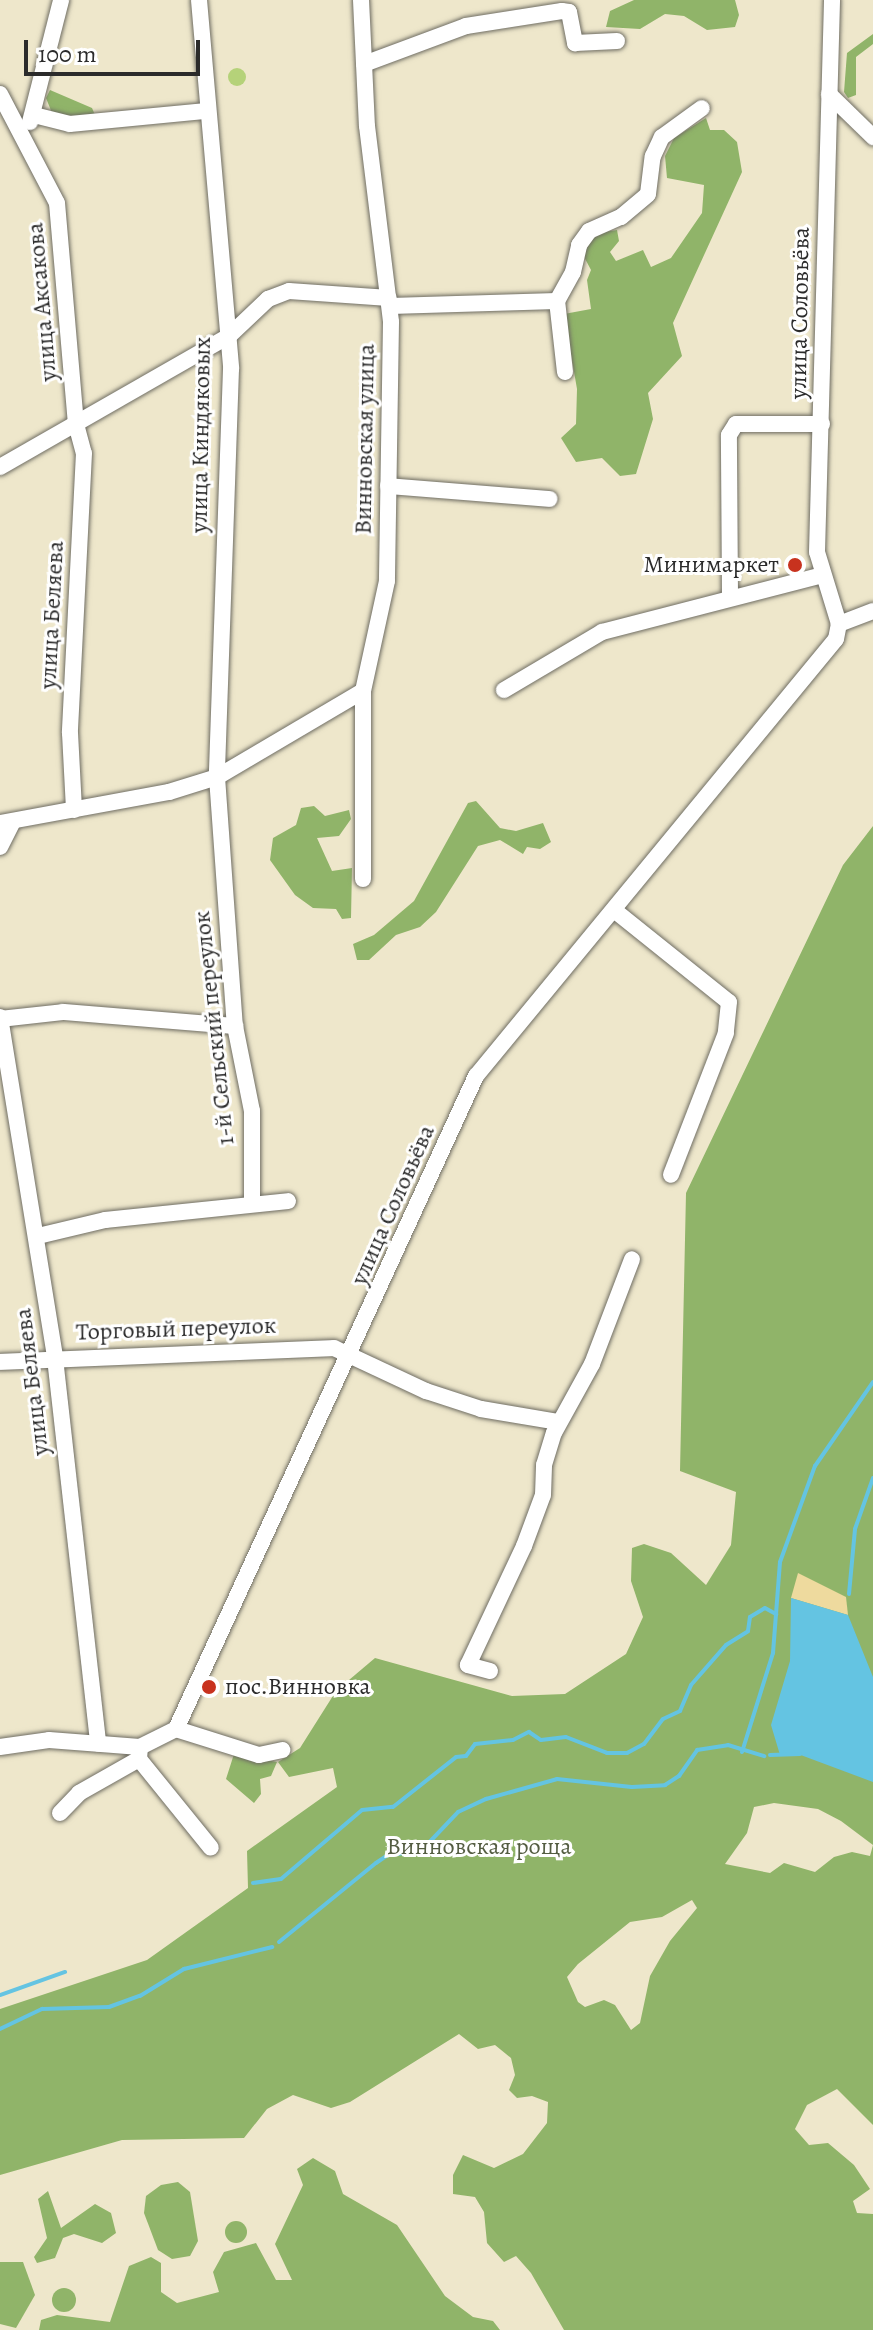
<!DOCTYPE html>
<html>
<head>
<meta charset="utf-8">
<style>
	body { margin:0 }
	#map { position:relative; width:873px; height:2330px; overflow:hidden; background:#eee7cb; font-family:Alegreya,serif }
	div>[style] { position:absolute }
	.green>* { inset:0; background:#b5d279 }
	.round { border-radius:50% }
	.forest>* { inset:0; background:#90b469 }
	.sand>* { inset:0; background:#eeda9e }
	.water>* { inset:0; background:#64c4e2 }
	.stream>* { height:4px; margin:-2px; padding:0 2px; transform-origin:2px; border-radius:2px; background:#64c4e2 }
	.roads { filter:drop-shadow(0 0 2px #6f6d63) drop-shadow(0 0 2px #6f6d63) }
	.minor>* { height:16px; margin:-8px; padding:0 8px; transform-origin:8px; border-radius:8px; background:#fff }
	.dots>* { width:22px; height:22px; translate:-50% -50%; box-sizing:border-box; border:4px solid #fff; border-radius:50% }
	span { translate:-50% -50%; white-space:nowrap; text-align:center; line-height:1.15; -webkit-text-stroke:6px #fff; paint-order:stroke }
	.street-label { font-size:24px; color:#2b2b2b }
	.poi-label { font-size:24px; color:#2b2b2b }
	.right { translate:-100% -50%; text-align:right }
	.left { translate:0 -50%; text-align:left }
	.park-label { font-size:24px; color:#545d42 }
	.scale { position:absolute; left:24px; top:40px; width:176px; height:36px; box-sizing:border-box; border:4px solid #2b2b2b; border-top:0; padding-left:10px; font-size:24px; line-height:28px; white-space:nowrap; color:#2b2b2b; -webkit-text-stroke:6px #fff; paint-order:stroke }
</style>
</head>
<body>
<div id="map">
	<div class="green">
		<i class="round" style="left:228px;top:68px;width:18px;height:18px"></i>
	</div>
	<div class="forest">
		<i style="clip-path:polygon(634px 0,735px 0,739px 15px,735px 27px,707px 30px,684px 16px,665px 14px,640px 29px,606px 27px,610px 11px)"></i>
		<i style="clip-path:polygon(873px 34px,873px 44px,856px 57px,856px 95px,848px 98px,844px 92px,847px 53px)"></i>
		<i style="clip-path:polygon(50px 90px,92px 108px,95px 115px,91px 119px,52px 113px,46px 98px)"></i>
		<i style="clip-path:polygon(706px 118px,710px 130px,724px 130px,737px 142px,742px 172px,673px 323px,682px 356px,648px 393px,653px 419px,636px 474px,620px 476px,602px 458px,576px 462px,561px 438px,576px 424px,577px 389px,564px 314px,591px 309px,587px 280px,591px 270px,581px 251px,591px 234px,617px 230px,619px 241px,610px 252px,616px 261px,643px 250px,651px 267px,671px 258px,702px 213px,704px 185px,667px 178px,665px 156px,674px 138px)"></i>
		<i style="clip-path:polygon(476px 801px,500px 828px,516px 831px,543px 823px,551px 842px,540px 849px,527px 847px,523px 854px,500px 840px,478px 846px,436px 912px,420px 927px,396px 935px,369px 960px,357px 960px,353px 944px,374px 935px,414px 901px,468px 803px)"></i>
		<i style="clip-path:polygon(314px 806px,325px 816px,349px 810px,351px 819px,339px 836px,317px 838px,332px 871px,352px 868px,351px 918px,342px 919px,336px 909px,313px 908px,295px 895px,270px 860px,273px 838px,296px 825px,301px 808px)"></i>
		<i style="clip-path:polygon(evenodd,873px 826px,873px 2125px,837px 2089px,807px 2105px,795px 2129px,809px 2145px,828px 2143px,854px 2165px,870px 2189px,853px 2201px,857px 2213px,873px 2214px,873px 2330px,564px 2330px,531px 2273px,516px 2256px,504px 2262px,487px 2243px,484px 2212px,475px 2197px,453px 2194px,453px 2175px,463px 2155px,494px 2168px,523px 2154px,547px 2123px,548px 2102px,532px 2096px,517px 2098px,509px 2090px,515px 2075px,511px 2058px,495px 2045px,478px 2049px,459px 2034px,350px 2102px,331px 2108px,293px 2095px,267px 2109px,244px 2138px,122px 2140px,0 2175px,0 2009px,147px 1960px,248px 1888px,247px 1851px,337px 1787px,333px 1768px,289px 1777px,278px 1762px,300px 1748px,336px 1691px,375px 1658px,512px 1696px,565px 1694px,626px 1654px,643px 1617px,631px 1581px,632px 1548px,644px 1544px,671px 1553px,706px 1585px,731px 1545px,736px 1492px,680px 1471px,686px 1193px,843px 865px,873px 826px,774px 1803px,818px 1809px,841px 1821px,873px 1845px,870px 1856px,852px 1852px,834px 1857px,815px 1872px,784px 1863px,770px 1873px,725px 1864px,747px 1833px,754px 1807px,774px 1803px,873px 826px,692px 1900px,697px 1908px,670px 1941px,650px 1976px,640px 2023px,631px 2030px,615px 2005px,604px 2000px,585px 2007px,578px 2002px,567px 1977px,578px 1964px,630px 1922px,662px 1917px,692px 1900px)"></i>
		<i style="clip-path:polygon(234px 1754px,277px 1762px,271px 1776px,260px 1779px,261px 1794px,254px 1803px,226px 1779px)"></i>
		<i style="clip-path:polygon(313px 2158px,335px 2171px,343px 2194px,397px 2225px,445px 2296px,473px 2317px,493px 2321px,500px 2330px,39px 2330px,41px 2320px,57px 2315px,110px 2322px,129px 2266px,151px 2257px,161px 2263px,161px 2292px,177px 2303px,219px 2292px,213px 2272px,224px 2252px,256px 2243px,276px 2280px,292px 2280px,275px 2244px,303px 2185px,297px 2169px)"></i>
		<i style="clip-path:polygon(178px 2182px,190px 2192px,198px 2241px,190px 2256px,172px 2259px,158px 2250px,144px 2213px,146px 2196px,161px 2185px)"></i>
		<i style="clip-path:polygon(48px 2191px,61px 2228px,95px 2204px,111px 2213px,116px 2233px,102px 2243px,74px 2234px,63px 2238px,55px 2258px,37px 2263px,34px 2257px,47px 2238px,38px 2199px)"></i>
		<i class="round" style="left:225px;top:2221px;width:22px;height:22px"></i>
		<i style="clip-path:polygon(0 2262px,23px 2262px,35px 2295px,16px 2328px,0 2324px)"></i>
		<i class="round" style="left:52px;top:2288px;width:24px;height:24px"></i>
	</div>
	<div class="sand">
		<i style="clip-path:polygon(798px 1573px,846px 1597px,848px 1615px,791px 1598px)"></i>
	</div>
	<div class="water">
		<i style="clip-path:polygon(791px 1598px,848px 1615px,873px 1677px,873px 1782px,798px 1754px,780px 1755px,771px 1725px,790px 1661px)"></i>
	</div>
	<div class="stream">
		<i style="left:849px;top:1594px;width:65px;rotate:-84.7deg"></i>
		<i style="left:855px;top:1529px;width:54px;rotate:-70.6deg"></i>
		<i style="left:742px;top:1752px;width:104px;rotate:-72.6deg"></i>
		<i style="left:773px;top:1653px;width:91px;rotate:-85.6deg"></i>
		<i style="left:780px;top:1562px;width:102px;rotate:-70deg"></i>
		<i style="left:815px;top:1466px;width:102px;rotate:-55.4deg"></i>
		<i style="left:770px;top:1755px;width:30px;rotate:-2deg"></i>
		<i style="left:253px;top:1883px;width:28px;rotate:-8deg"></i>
		<i style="left:281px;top:1879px;width:106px;rotate:-40.4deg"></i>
		<i style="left:362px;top:1810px;width:31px;rotate:-6deg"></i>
		<i style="left:393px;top:1807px;width:80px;rotate:-38.4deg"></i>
		<i style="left:456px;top:1757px;width:10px;rotate:-6deg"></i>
		<i style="left:466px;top:1756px;width:15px;rotate:-53deg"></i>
		<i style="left:475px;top:1744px;width:38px;rotate:-6deg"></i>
		<i style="left:513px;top:1740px;width:18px;rotate:-27deg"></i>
		<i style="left:529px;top:1732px;width:14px;rotate:34deg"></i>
		<i style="left:541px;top:1740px;width:25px;rotate:-7deg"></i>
		<i style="left:566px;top:1737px;width:44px;rotate:21.3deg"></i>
		<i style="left:607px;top:1753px;width:20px"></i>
		<i style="left:627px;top:1753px;width:19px;rotate:-28deg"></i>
		<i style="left:644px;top:1744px;width:31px;rotate:-53deg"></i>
		<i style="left:663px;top:1719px;width:19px;rotate:-25deg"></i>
		<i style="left:680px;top:1711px;width:28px;rotate:-67deg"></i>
		<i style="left:691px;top:1685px;width:53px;rotate:-48.8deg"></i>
		<i style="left:726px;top:1645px;width:26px;rotate:-32deg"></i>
		<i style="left:748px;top:1631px;width:14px;rotate:-82deg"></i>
		<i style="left:750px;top:1617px;width:17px;rotate:-31deg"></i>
		<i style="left:765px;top:1608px;width:13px;rotate:29deg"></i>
		<i style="left:279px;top:1942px;width:125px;rotate:-39.2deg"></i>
		<i style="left:376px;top:1863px;width:14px;rotate:-34deg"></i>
		<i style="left:388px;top:1855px;width:33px;rotate:-7deg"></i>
		<i style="left:421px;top:1851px;width:54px;rotate:-46.5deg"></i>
		<i style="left:458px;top:1812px;width:31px;rotate:-25deg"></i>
		<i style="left:486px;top:1799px;width:74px;rotate:-15.7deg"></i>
		<i style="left:557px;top:1779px;width:75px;rotate:6.1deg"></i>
		<i style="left:632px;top:1787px;width:33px;rotate:-3deg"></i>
		<i style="left:665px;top:1785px;width:17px;rotate:-33deg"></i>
		<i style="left:679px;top:1776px;width:32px;rotate:-55deg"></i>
		<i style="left:697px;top:1750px;width:31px;rotate:-9deg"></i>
		<i style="left:728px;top:1745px;width:38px;rotate:17deg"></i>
		<i style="left:0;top:1995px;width:69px;rotate:-19.5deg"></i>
		<i style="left:0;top:2029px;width:47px;rotate:-25.5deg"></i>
		<i style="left:42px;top:2009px;width:67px;rotate:-1.7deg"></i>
		<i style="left:109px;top:2007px;width:33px;rotate:-20deg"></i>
		<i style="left:140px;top:1996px;width:52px;rotate:-31.5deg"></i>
		<i style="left:184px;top:1969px;width:91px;rotate:-14deg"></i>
	</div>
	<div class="roads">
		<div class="minor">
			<i style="left:199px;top:0;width:370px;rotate:85deg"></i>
			<i style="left:231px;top:369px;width:408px;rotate:92deg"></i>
			<i style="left:217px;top:777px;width:250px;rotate:85.9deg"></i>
			<i style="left:235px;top:1026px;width:87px;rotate:78.7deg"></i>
			<i style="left:252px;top:1111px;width:90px;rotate:90deg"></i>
			<i style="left:361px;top:0;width:126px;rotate:87.3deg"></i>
			<i style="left:367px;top:126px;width:197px;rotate:83deg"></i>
			<i style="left:391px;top:322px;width:259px;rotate:90.9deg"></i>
			<i style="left:387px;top:581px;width:113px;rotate:102.3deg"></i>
			<i style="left:363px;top:691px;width:188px;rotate:90deg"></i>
			<i style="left:364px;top:64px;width:109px;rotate:-20.4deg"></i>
			<i style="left:466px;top:26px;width:97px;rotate:-8.9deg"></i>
			<i style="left:562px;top:11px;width:7px;rotate:8deg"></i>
			<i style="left:569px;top:12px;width:32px;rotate:79deg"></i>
			<i style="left:575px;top:43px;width:42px;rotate:-2.7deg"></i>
			<i style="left:0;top:94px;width:123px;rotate:62.4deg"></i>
			<i style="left:57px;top:203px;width:222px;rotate:85.1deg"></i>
			<i style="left:76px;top:424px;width:30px;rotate:75deg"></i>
			<i style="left:84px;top:453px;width:280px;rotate:92.9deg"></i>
			<i style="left:70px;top:733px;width:77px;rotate:87deg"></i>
			<i style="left:829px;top:94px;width:62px;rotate:44.3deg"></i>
			<i style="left:34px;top:115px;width:37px;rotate:14deg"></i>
			<i style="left:70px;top:124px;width:137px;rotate:-5.5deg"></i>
			<i style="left:30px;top:122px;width:126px;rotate:-75.7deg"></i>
			<i style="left:390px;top:306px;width:167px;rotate:-1.7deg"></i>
			<i style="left:565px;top:372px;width:71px;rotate:-96.4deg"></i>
			<i style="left:557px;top:301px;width:33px;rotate:-61deg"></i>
			<i style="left:573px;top:272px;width:28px;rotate:-77deg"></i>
			<i style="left:579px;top:245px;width:17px;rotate:-54deg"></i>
			<i style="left:589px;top:231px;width:35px;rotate:-24deg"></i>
			<i style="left:621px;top:217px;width:35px;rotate:-40deg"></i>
			<i style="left:648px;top:194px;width:38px;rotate:-83deg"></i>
			<i style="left:653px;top:156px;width:21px;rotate:-65deg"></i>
			<i style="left:662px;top:137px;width:49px;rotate:-35.9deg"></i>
			<i style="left:0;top:467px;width:264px;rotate:-29.8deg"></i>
			<i style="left:229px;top:336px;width:54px;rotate:-43.5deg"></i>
			<i style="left:268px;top:299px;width:22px;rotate:-21deg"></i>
			<i style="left:289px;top:291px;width:100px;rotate:4deg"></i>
			<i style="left:388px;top:486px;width:162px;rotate:4.6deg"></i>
			<i style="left:730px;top:595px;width:160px;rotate:-90.4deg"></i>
			<i style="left:729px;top:435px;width:13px;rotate:-58deg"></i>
			<i style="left:736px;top:424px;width:86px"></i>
			<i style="left:839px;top:624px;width:36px;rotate:-21deg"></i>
			<i style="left:504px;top:690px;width:114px;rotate:-30.6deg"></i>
			<i style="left:602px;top:632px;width:227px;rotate:-14.5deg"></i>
			<i style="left:0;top:823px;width:172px;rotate:-10.4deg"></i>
			<i style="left:169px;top:792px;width:50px;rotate:-17.4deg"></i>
			<i style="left:217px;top:777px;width:169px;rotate:-30.5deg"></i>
			<i style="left:0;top:847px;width:27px;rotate:-63deg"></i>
			<i style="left:614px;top:910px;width:147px;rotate:38.7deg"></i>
			<i style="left:729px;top:1002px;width:31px;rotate:96deg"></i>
			<i style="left:726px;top:1033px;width:152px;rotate:111.2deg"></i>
			<i style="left:0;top:1017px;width:345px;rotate:80.8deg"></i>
			<i style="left:55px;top:1358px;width:388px;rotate:83.6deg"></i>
			<i style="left:0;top:1019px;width:63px;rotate:-6.3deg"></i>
			<i style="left:63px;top:1012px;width:173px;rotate:4.7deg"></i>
			<i style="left:38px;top:1236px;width:69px;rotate:-13.4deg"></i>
			<i style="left:105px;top:1220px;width:184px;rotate:-5.9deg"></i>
			<i style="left:0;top:1362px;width:334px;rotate:-2.4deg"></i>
			<i style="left:334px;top:1348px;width:102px;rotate:25.1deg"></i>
			<i style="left:426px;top:1391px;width:58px;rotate:18.1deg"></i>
			<i style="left:481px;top:1409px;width:79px;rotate:9.5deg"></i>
			<i style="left:490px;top:1671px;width:23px;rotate:-165deg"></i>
			<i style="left:468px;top:1665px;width:132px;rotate:-64.8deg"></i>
			<i style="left:524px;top:1546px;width:54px;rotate:-69.6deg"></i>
			<i style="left:543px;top:1495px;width:30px;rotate:-88deg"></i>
			<i style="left:544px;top:1465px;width:34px;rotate:-73deg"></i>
			<i style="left:554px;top:1433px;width:79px;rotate:-61.2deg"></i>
			<i style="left:592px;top:1364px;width:112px;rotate:-69.1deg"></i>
			<i style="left:176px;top:1729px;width:87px;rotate:17.4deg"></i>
			<i style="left:259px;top:1755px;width:24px;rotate:-12deg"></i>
			<i style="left:0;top:1747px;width:49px;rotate:-8.1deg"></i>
			<i style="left:49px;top:1740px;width:91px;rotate:4.4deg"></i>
			<i style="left:140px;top:1747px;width:40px;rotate:-26.6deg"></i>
			<i style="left:176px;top:1729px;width:719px;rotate:-65.33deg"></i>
			<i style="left:476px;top:1076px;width:566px;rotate:-50.52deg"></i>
			<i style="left:836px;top:639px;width:15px;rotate:-79deg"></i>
			<i style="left:839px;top:624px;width:75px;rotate:-107deg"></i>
			<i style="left:817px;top:552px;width:552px;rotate:-88.44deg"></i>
			<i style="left:140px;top:1747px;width:12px;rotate:95deg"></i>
			<i style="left:139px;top:1759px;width:114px;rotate:51deg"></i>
			<i style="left:60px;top:1813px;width:28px;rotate:-46deg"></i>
			<i style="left:79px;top:1793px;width:69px;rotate:-29.5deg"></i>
		</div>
	</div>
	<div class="dots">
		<i style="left:795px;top:565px;background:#c8321e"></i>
		<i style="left:209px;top:1687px;background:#c8321e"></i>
	</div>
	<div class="street-label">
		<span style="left:42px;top:302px;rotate:-95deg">улица Аксакова</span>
		<span style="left:800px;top:313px;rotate:-89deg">улица Соловьёва</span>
		<span style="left:201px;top:435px;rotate:-89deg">улица Киндяковых</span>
		<span style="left:365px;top:439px;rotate:-89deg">Винновская улица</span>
		<span style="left:52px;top:615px;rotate:-87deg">улица Беляева</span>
		<span style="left:214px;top:1028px;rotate:-96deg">1-й Сельский переулок</span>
		<span style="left:393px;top:1205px;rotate:-66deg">улица Соловьёва</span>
		<span style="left:176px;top:1329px;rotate:-2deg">Торговый переулок</span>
		<span style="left:32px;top:1382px;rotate:-97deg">улица Беляева</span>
	</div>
	<div class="poi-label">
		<span class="right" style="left:779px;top:565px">Минимаркет</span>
		<span class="left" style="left:225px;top:1687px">пос.Винновка</span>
	</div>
	<div class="park-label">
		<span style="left:479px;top:1847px">Винновская роща</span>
	</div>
	<div class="scale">100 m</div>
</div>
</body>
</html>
